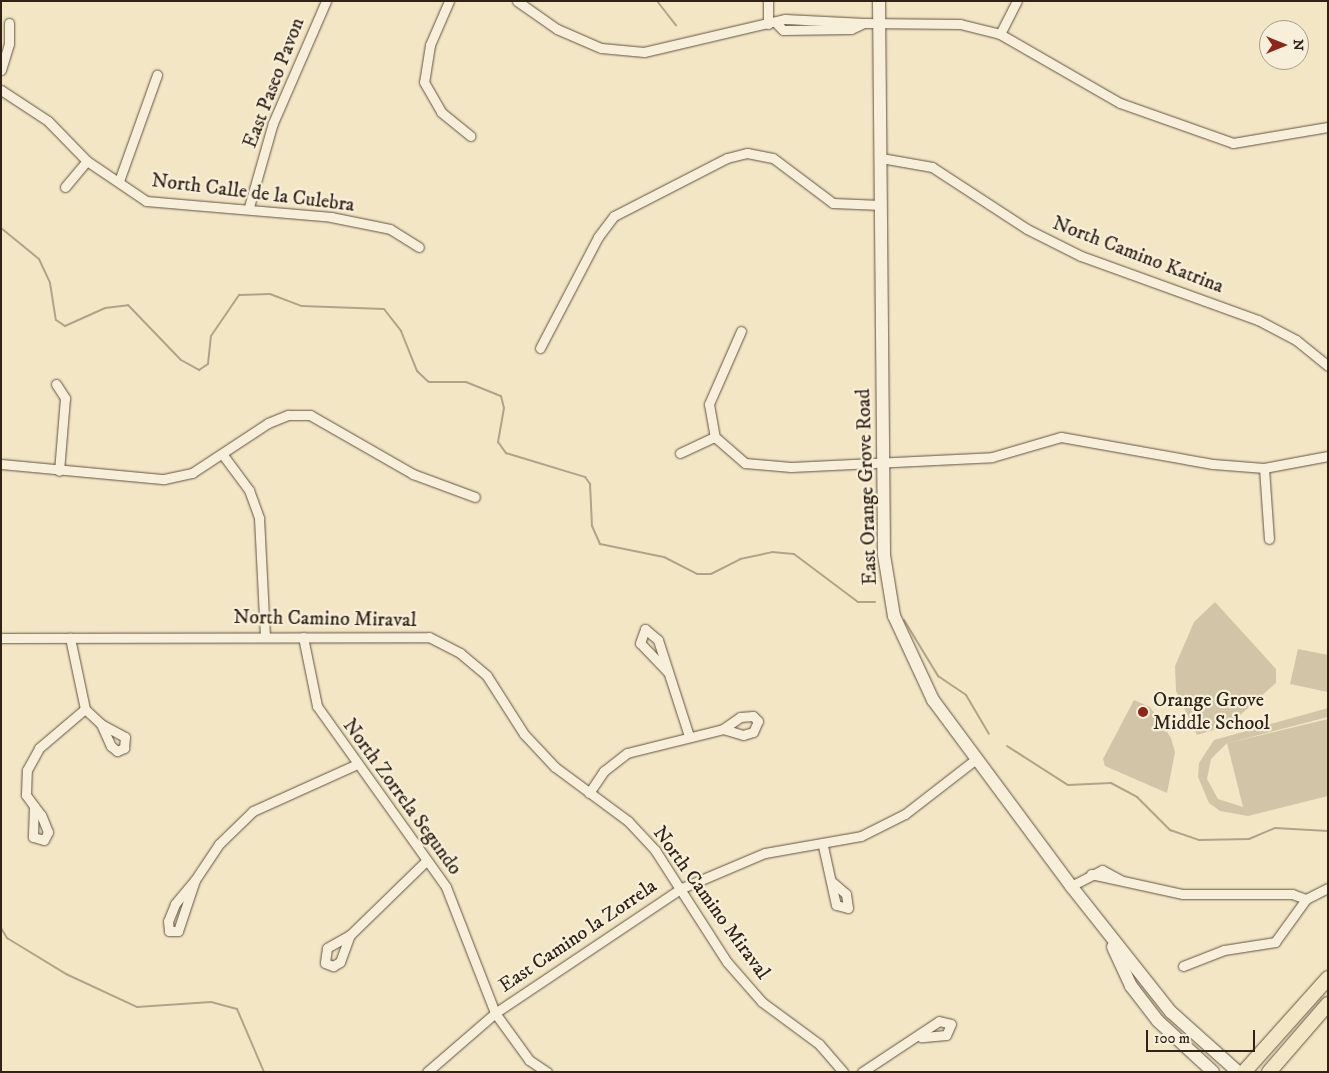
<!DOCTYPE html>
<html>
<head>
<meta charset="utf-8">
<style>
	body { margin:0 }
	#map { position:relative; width:1329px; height:1073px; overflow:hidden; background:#f3e6c5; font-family:"IM FELL DW Pica",serif }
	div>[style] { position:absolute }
	.green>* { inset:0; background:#d2c5a7 }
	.stream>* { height:2px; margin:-1px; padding:0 1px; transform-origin:1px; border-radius:1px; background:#b1a38a }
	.roads { filter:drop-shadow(0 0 1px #615342) drop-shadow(0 0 1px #615342) }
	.minor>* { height:9px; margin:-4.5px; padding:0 4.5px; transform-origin:4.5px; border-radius:4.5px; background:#f7efd9 }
	.secondary>* { height:12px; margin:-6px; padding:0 6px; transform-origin:6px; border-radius:6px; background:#f7efd9 }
	.primary>* { height:14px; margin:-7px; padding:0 7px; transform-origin:7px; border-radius:7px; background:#f3e6c5 }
	.dots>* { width:14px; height:14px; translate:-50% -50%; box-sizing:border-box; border:2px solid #f7efd9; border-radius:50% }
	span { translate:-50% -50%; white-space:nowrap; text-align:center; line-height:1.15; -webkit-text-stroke:4.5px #f7efd9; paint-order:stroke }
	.street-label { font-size:20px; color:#302216 }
	.poi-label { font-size:20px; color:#302216 }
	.left { translate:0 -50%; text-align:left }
	.frame { position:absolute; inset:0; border:2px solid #302216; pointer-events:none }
	.north { position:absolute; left:1259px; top:20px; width:50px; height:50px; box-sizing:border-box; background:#f7efd9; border:1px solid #a79d8b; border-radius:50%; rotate:90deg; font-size:14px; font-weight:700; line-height:20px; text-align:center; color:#302216 }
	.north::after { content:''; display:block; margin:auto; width:18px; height:22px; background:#8f2418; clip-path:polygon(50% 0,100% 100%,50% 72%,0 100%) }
	.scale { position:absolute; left:1146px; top:1030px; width:109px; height:22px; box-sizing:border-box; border:2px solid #302216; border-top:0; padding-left:6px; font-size:15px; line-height:18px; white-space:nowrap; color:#302216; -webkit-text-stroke:4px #f7efd9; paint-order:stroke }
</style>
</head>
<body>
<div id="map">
	<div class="green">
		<i style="clip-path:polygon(1215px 602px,1276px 669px,1276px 683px,1229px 725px,1197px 735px,1176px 691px,1175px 666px,1194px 622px)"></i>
		<i style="clip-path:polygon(1298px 649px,1328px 655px,1328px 692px,1290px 684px)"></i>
		<i style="clip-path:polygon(1134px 700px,1150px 707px,1171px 738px,1175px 752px,1167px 793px,1105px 766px,1103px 759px)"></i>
		<i style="clip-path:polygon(evenodd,1328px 708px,1328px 717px,1228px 743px,1328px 719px,1328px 796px,1248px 816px,1220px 811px,1209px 803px,1198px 777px,1199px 763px,1214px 740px,1328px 708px,1227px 743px,1243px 807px,1218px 799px,1207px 779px,1211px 759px,1227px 743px)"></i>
	</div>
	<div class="stream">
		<i style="left:657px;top:1px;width:31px;rotate:52deg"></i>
		<i style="left:1px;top:228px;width:49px;rotate:39.2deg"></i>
		<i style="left:39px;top:259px;width:26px;rotate:65deg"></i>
		<i style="left:50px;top:283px;width:37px;rotate:81deg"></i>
		<i style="left:56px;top:320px;width:11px;rotate:34deg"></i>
		<i style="left:65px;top:326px;width:44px;rotate:-24.2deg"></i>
		<i style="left:105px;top:308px;width:23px;rotate:-7deg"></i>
		<i style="left:128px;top:305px;width:76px;rotate:46.1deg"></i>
		<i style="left:181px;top:360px;width:21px;rotate:29deg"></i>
		<i style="left:199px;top:370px;width:11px;rotate:-34deg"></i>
		<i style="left:208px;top:364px;width:28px;rotate:-84deg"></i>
		<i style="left:211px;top:336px;width:50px;rotate:-55.7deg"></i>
		<i style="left:239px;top:295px;width:31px;rotate:-2deg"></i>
		<i style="left:270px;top:294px;width:34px;rotate:21deg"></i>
		<i style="left:302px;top:306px;width:82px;rotate:2.1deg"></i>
		<i style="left:384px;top:309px;width:28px;rotate:52deg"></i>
		<i style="left:401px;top:331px;width:43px;rotate:68.2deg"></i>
		<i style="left:417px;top:371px;width:16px;rotate:43deg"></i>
		<i style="left:429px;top:382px;width:37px"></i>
		<i style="left:466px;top:382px;width:38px;rotate:22deg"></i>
		<i style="left:501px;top:396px;width:12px;rotate:76deg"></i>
		<i style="left:504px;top:408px;width:35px;rotate:100deg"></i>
		<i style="left:498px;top:442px;width:14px;rotate:54deg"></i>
		<i style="left:506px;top:453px;width:83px;rotate:16.9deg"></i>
		<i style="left:585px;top:477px;width:9px;rotate:54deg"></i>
		<i style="left:590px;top:484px;width:42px;rotate:87.3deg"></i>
		<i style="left:592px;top:526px;width:20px;rotate:66deg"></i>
		<i style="left:600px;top:544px;width:65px;rotate:11.5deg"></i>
		<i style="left:664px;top:557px;width:37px;rotate:27deg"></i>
		<i style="left:697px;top:574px;width:14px"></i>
		<i style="left:711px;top:574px;width:33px;rotate:-27deg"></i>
		<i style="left:740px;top:559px;width:33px;rotate:-12deg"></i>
		<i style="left:772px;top:552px;width:22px;rotate:5deg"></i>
		<i style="left:794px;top:554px;width:80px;rotate:36.9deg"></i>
		<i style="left:858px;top:602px;width:17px"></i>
		<i style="left:904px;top:620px;width:66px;rotate:58.7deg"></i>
		<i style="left:938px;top:676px;width:34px;rotate:34deg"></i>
		<i style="left:966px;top:695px;width:45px;rotate:59.5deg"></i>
		<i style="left:1007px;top:746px;width:72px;rotate:32.6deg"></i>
		<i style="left:1068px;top:785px;width:43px;rotate:-2.7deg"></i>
		<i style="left:1111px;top:783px;width:30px;rotate:28deg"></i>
		<i style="left:1137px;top:797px;width:47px;rotate:45deg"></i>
		<i style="left:1170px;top:830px;width:31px;rotate:19deg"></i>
		<i style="left:1199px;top:840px;width:50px;rotate:-1.1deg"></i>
		<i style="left:1249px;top:839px;width:28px;rotate:-23deg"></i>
		<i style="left:1275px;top:828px;width:53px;rotate:3.2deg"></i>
		<i style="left:1px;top:928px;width:12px;rotate:59deg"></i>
		<i style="left:7px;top:938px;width:69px;rotate:31.4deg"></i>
		<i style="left:66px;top:974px;width:78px;rotate:24.9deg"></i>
		<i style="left:137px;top:1007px;width:74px;rotate:-3.9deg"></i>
		<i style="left:211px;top:1002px;width:27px;rotate:15deg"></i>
		<i style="left:237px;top:1009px;width:69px;rotate:66.8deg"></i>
	</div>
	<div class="roads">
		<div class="minor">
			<i style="left:449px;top:1px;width:48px;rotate:113.4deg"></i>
			<i style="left:430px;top:45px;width:37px;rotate:99deg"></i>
			<i style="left:424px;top:82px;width:34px;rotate:60deg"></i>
			<i style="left:441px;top:112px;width:38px;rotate:39deg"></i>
			<i style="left:517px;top:1px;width:49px;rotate:35deg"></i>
			<i style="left:557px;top:29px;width:48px;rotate:23.4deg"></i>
			<i style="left:601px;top:48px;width:43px;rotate:5.3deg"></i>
			<i style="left:644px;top:52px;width:145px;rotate:-13.2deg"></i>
			<i style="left:785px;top:19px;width:79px;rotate:2.9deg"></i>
			<i style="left:864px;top:23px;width:14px;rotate:155deg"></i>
			<i style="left:851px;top:29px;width:68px;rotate:179.2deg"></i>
			<i style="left:783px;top:30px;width:8px;rotate:-135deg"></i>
			<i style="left:768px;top:1px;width:23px;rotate:90deg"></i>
			<i style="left:864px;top:23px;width:96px;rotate:0.6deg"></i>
			<i style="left:960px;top:24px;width:41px;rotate:14deg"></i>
			<i style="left:1000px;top:34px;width:138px;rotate:29.9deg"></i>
			<i style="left:1120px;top:103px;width:120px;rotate:19.5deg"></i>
			<i style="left:1233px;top:143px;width:96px;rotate:-9.6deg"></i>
			<i style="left:1000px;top:34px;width:37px;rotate:-63deg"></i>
			<i style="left:1px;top:70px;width:27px;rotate:-73deg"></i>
			<i style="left:9px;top:44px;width:21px;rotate:-90deg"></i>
			<i style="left:1px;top:90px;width:56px;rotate:33.4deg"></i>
			<i style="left:48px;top:121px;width:56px;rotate:45.7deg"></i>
			<i style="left:87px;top:161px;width:71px;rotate:34.1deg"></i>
			<i style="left:146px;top:201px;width:186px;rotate:4.9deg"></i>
			<i style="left:331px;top:217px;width:60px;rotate:11.5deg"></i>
			<i style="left:390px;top:229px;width:34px;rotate:32deg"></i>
			<i style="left:881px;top:158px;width:52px;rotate:10deg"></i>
			<i style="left:932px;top:167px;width:113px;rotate:33.1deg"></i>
			<i style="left:1027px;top:229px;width:60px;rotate:26.6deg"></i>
			<i style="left:1081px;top:256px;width:188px;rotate:19.9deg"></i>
			<i style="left:1258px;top:320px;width:43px;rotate:27.8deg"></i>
			<i style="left:1296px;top:340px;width:41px;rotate:39.1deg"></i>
			<i style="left:119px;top:181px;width:113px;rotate:-70.3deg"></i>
			<i style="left:65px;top:187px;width:34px;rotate:-50deg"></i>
			<i style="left:249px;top:207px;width:87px;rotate:-74.1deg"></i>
			<i style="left:273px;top:123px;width:133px;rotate:-66.5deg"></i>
			<i style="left:741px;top:331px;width:80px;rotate:113.7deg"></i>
			<i style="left:709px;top:404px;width:34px;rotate:80deg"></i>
			<i style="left:715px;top:437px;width:40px;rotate:41deg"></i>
			<i style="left:745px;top:463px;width:46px;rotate:5deg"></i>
			<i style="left:791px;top:467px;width:201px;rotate:-2.8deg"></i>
			<i style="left:992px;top:457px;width:72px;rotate:-16.2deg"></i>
			<i style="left:1061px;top:437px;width:154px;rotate:10.1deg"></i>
			<i style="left:1213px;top:464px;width:51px;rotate:4.5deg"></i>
			<i style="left:1264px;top:468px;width:65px;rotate:-10.6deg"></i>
			<i style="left:540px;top:348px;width:125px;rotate:-62.4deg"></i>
			<i style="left:598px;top:237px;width:26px;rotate:-53deg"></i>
			<i style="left:614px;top:216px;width:127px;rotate:-27.2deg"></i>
			<i style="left:727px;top:158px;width:21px;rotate:-14deg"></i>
			<i style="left:747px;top:153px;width:26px;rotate:11deg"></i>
			<i style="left:773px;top:158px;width:75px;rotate:36.9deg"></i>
			<i style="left:833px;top:203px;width:48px;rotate:2.4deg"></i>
			<i style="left:56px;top:384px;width:17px;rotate:57deg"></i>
			<i style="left:65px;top:398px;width:73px;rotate:94.7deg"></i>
			<i style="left:680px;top:453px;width:38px;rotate:-25deg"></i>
			<i style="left:223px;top:455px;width:44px;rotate:53.4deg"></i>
			<i style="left:249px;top:490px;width:30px;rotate:70deg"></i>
			<i style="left:259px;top:518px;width:117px;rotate:87.1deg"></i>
			<i style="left:1px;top:464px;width:164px;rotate:5.3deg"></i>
			<i style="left:164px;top:479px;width:29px;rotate:-12deg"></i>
			<i style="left:192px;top:473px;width:91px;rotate:-33.3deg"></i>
			<i style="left:268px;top:423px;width:22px;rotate:-22deg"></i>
			<i style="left:288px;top:415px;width:22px"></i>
			<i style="left:310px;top:415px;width:119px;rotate:29.8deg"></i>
			<i style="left:413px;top:474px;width:66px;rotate:20.4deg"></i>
			<i style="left:1264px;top:468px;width:71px;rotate:86deg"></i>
			<i style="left:303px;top:637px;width:70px;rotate:78.5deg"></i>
			<i style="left:317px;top:706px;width:222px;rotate:54.5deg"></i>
			<i style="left:446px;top:887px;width:135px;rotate:68.7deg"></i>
			<i style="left:495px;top:1013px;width:58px;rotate:54.1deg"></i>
			<i style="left:529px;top:1060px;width:22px;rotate:34deg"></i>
			<i style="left:1px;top:638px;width:428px;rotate:-0.1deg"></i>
			<i style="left:429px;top:637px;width:35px;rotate:27deg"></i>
			<i style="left:460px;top:653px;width:35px;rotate:40deg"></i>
			<i style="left:487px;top:676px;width:69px;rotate:57.5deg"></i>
			<i style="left:524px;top:734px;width:45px;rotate:46.8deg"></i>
			<i style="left:555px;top:767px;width:91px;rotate:36.5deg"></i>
			<i style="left:628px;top:821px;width:40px;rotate:47deg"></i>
			<i style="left:655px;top:850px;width:133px;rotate:57.3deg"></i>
			<i style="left:727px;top:962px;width:53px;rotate:48.8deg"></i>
			<i style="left:762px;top:1002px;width:71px;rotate:36.4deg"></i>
			<i style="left:819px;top:1044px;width:37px;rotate:49deg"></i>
			<i style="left:668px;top:672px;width:40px;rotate:-134deg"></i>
			<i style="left:640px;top:643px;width:15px;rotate:-70deg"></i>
			<i style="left:645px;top:629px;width:17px;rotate:40deg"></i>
			<i style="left:658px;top:640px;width:101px;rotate:72.1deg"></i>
			<i style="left:85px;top:709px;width:22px;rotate:43deg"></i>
			<i style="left:101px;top:724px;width:24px;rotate:66deg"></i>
			<i style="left:111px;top:746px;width:8px;rotate:40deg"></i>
			<i style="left:117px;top:751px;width:8px;rotate:-23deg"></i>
			<i style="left:124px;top:748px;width:11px;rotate:-85deg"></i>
			<i style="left:125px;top:737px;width:27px;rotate:-152deg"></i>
			<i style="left:589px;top:793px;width:27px;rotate:-56deg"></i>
			<i style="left:604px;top:771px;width:29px;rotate:-38deg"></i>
			<i style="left:627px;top:753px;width:99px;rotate:-14deg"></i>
			<i style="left:723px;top:729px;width:21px;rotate:-35deg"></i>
			<i style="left:740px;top:717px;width:13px;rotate:-4deg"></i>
			<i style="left:753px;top:716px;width:7px;rotate:45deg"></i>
			<i style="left:758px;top:721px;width:12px;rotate:114deg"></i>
			<i style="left:753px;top:732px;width:10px;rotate:163deg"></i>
			<i style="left:743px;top:735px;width:21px;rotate:-163deg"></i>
			<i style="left:34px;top:806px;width:31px;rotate:92deg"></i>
			<i style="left:33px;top:837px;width:11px;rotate:15deg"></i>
			<i style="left:44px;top:840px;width:9px;rotate:-63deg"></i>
			<i style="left:48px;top:832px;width:18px;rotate:-112deg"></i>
			<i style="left:41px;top:815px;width:11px;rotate:-128deg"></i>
			<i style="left:34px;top:806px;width:14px;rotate:-126deg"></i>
			<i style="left:26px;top:795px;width:25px;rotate:-88deg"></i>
			<i style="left:27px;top:770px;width:25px;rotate:-61deg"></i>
			<i style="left:39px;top:748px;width:60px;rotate:-40.3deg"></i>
			<i style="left:85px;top:709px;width:73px;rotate:-101.9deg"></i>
			<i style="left:823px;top:846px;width:60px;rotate:77.6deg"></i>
			<i style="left:836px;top:905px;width:12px;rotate:14deg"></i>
			<i style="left:848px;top:908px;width:14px;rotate:-98deg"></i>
			<i style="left:846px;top:894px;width:20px;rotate:-139deg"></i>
			<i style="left:1091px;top:874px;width:94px;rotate:12.3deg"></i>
			<i style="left:1183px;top:894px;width:109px"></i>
			<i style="left:1292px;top:894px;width:15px;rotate:20deg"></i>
			<i style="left:1306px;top:899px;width:25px;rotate:-27deg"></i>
			<i style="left:195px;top:880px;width:31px;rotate:130deg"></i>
			<i style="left:175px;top:904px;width:18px;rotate:112deg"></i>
			<i style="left:168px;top:921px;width:10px;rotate:84deg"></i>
			<i style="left:169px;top:931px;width:9px"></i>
			<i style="left:178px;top:931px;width:54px;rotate:-71.6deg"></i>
			<i style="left:195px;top:880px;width:43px;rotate:-56.3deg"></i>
			<i style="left:219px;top:844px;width:47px;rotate:-44.1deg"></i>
			<i style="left:253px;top:811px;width:112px;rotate:-24.3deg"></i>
			<i style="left:1071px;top:886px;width:35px;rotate:-27deg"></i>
			<i style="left:1102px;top:870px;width:21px;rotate:28deg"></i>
			<i style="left:350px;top:935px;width:26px;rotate:151deg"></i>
			<i style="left:327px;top:948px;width:15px;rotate:98deg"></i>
			<i style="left:325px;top:963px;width:9px;rotate:21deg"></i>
			<i style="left:333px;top:966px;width:8px;rotate:-30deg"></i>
			<i style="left:340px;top:962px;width:29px;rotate:-70deg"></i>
			<i style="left:350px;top:935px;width:106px;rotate:-44.2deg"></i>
			<i style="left:1183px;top:966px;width:44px;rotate:-21.3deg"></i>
			<i style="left:1224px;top:950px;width:52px;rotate:-8.9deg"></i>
			<i style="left:1275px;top:942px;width:53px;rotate:-54.2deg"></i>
			<i style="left:427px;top:1072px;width:90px;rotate:-40.9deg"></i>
			<i style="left:495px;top:1013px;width:225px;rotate:-33.8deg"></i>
			<i style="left:682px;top:888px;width:90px;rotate:-22.9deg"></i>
			<i style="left:765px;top:853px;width:97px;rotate:-10deg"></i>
			<i style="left:861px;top:836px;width:49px;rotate:-26.6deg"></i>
			<i style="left:905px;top:814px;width:90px;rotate:-37.8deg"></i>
			<i style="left:862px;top:1072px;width:92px;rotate:-33.5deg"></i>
			<i style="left:939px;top:1021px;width:12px;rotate:14deg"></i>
			<i style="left:951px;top:1024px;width:12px;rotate:114deg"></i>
			<i style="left:946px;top:1035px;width:25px;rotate:175deg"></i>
		</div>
		<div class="secondary">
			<i style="left:879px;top:1px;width:554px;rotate:89.48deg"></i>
			<i style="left:884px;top:555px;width:62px;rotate:80.7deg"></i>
			<i style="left:894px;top:616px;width:93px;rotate:65.1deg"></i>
			<i style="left:933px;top:700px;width:232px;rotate:53.4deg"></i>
			<i style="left:1071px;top:886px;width:161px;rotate:51.6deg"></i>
			<i style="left:1171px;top:1012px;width:90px;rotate:41.8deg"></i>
			<i style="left:1113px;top:947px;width:43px;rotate:65.2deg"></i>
			<i style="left:1131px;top:986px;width:44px;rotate:52.4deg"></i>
			<i style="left:1158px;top:1021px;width:75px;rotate:42.8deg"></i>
		</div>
		<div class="primary">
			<i style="left:1244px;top:1072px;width:126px;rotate:-48.2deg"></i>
			<i style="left:1269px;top:1072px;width:90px;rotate:-49.1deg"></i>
		</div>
	</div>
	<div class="dots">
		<i style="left:1143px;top:712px;background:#8f2418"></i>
	</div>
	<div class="street-label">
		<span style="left:274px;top:83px;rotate:-69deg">East Paseo Pavon</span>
		<span style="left:253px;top:193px;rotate:7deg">North Calle de la Culebra</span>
		<span style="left:1138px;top:255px;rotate:21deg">North Camino Katrina</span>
		<span style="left:867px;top:487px;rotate:-92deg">East Orange Grove Road</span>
		<span style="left:325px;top:619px;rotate:1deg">North Camino Miraval</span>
		<span style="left:402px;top:797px;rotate:54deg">North Zorrela Segundo</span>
		<span style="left:711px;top:903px;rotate:54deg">North Camino Miraval</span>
		<span style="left:578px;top:936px;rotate:-34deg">East Camino la Zorrela</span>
	</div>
	<div class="poi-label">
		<span class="left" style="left:1153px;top:712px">Orange Grove<br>Middle School</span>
	</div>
	<div class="frame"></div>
	<div class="north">N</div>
	<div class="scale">100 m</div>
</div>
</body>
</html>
